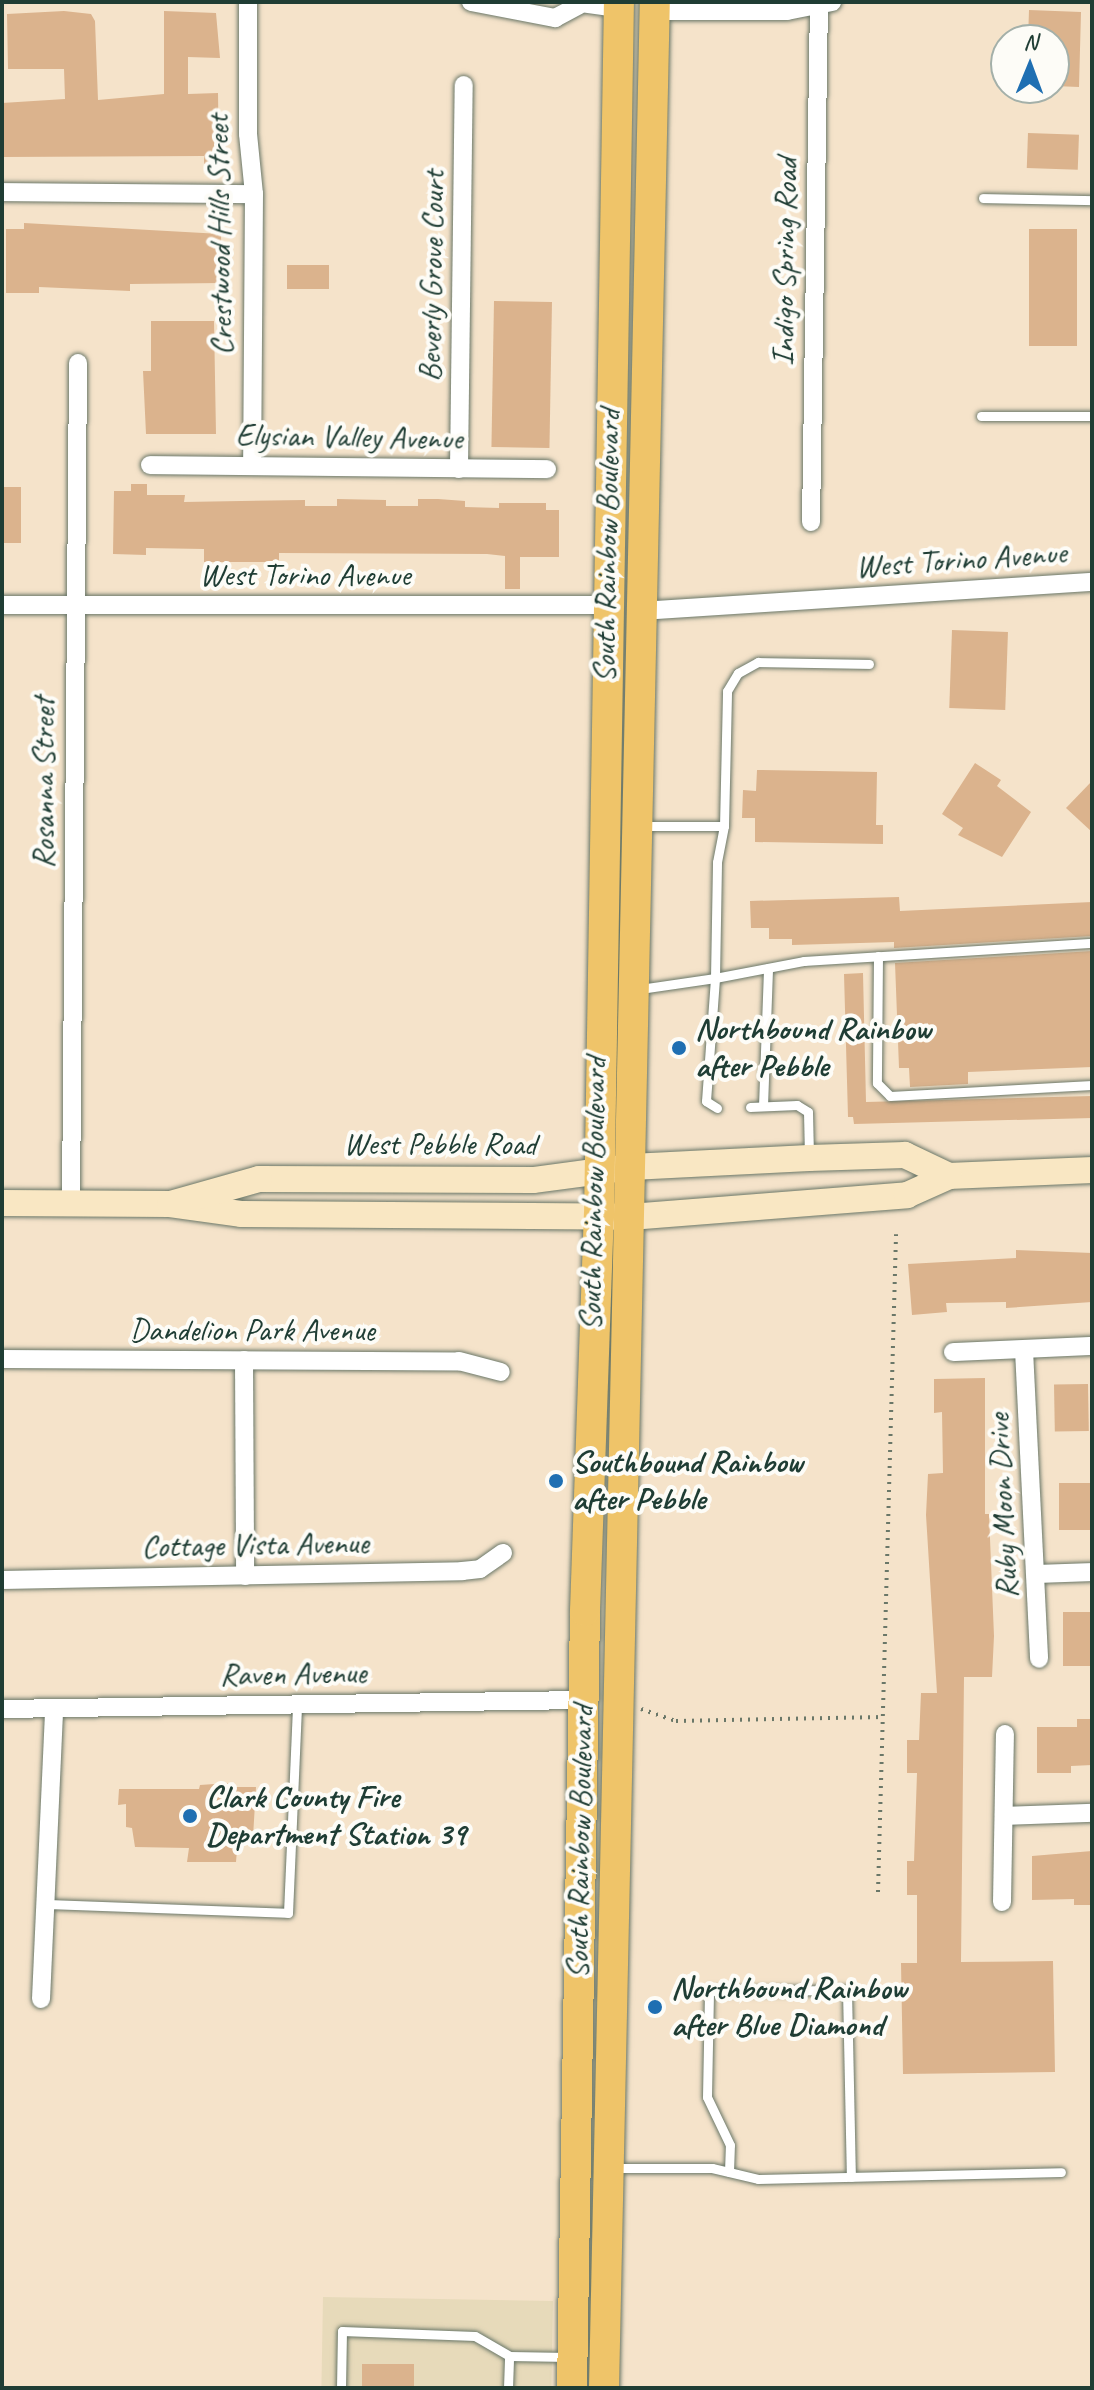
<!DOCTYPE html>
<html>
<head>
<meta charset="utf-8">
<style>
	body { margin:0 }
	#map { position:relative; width:1094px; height:2390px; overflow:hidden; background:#f5e3ca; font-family:Caveat,sans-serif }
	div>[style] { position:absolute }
	.built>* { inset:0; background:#e7daba; transform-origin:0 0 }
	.building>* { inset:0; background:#dbb38d; transform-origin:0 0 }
	.path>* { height:4px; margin-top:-2px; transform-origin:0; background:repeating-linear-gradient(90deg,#6a7768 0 2px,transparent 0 8px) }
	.roads { filter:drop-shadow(0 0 2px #6a7768) drop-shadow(0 0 2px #6a7768) }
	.lane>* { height:9px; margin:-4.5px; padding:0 4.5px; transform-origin:4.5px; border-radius:4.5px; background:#fff }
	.street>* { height:18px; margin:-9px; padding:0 9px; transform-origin:9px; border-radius:9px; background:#fff }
	.secondary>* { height:26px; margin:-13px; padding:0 13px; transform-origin:13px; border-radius:13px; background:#f9e7c3 }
	.primary>* { height:30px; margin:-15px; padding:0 15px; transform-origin:15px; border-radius:15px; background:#efc469 }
	.dots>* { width:22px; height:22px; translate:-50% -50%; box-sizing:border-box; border:4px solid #fdfcf7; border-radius:50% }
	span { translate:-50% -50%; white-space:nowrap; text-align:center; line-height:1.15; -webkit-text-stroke:8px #fdfcf7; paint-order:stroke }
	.street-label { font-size:32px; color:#1f3d34 }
	.poi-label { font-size:32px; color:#1f3d34; font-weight:700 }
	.left { translate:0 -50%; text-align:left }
	.frame { position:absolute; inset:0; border:4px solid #1f3d34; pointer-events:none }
	.north { position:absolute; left:990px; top:24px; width:80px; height:80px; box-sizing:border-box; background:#fdfcf7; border:2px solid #a4b0a9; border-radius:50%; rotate:1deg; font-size:22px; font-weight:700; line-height:32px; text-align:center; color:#1f3d34 }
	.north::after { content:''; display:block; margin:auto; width:28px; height:36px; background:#1f6fb2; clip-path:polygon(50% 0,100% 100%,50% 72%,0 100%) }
</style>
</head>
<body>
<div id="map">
	<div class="built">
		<i style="left:323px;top:2297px;width:230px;height:91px;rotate:1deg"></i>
	</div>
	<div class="building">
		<i style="clip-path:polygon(1029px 10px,1081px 12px,1079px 87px,1054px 86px,1054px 40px,1028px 40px)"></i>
		<i style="clip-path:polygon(64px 11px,91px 14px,95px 21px,98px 100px,164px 94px,164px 11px,216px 13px,220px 58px,188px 57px,188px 94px,218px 93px,219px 164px,204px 164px,204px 156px,2px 157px,2px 103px,65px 99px,64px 69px,8px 69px,7px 14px)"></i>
		<i style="left:1028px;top:133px;width:51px;height:35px;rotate:2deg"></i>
		<i style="clip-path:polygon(24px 223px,221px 234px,222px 283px,130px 284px,130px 291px,39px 287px,39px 293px,6px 293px,6px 229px,24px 229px)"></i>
		<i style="left:1029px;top:229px;width:48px;height:117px"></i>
		<i style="left:287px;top:265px;width:42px;height:24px"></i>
		<i style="left:494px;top:301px;width:58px;height:146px;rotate:1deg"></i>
		<i style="clip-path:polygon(151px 321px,214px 321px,216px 434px,146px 434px,143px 371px,151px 371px)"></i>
		<i style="clip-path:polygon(131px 484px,147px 484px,147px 495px,185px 495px,184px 502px,305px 500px,305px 506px,337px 506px,337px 499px,386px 500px,386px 506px,418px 506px,418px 499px,438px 499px,465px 501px,465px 507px,499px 508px,499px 503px,546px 503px,546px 510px,559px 510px,559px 557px,520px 557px,520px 589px,505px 589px,505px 556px,487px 554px,279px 553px,279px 562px,204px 562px,204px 549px,146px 548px,146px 555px,113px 554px,114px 491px,131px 491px)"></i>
		<i style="left:2px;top:487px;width:19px;height:56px"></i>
		<i style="left:952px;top:630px;width:56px;height:78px;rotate:2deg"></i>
		<i style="clip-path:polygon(975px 763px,1001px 780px,997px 786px,1031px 812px,1002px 857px,958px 835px,963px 828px,942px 814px)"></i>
		<i style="clip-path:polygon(757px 770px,877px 772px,876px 825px,883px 825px,883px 844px,755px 842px,755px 818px,742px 818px,743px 790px,756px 791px)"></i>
		<i style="clip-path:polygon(1092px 781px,1092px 832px,1066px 808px)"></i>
		<i style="clip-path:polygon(899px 897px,900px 911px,1092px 902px,1092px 936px,894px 948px,894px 942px,792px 945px,792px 939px,769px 939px,769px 928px,751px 928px,750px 901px)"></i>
		<i style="clip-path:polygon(1092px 951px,1092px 1067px,968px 1072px,968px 1084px,910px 1087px,909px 1068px,899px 1068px,895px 963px)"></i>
		<i style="clip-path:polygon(863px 973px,866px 1102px,1092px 1096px,1092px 1118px,854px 1124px,853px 1117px,848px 1117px,844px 974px)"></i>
		<i style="clip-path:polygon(1016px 1250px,1092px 1253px,1092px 1302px,1006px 1308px,1006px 1302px,946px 1303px,947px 1312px,912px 1315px,908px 1264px,1016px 1258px)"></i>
		<i style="clip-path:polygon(985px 1378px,985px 1514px,989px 1514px,994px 1636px,992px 1677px,964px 1677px,961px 1962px,1053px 1961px,1055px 2072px,903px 2074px,901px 1963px,917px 1963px,917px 1895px,907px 1895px,907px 1861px,914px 1861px,917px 1773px,907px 1773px,907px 1740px,919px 1740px,921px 1693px,937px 1693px,926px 1515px,928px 1474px,943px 1473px,942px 1412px,934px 1413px,934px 1379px)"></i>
		<i style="left:1088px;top:1384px;width:47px;height:34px;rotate:89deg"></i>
		<i style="left:1092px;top:1483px;width:47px;height:33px;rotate:90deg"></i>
		<i style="left:1092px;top:1612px;width:54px;height:29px;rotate:90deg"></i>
		<i style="clip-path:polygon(1077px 1719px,1092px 1719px,1092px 1765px,1071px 1766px,1071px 1773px,1037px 1773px,1037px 1727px,1077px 1727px)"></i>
		<i style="clip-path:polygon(229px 1783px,228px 1787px,256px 1787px,253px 1837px,238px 1837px,236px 1862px,187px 1862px,189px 1848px,135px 1847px,132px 1828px,126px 1827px,126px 1804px,118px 1805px,119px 1789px,199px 1789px,200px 1785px)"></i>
		<i style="clip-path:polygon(1092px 1851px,1092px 1905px,1074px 1905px,1074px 1899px,1032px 1900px,1032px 1856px)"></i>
		<i style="left:362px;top:2364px;width:52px;height:24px"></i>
	</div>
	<div class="path">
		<i style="left:641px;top:1709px;width:37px;rotate:19deg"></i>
		<i style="left:676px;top:1721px;width:208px;rotate:-1.1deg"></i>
		<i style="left:878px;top:1892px;width:658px;rotate:-88.43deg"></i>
	</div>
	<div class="roads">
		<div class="lane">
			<i style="left:983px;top:198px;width:109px;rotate:1.1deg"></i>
			<i style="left:981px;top:416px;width:111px"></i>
			<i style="left:640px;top:826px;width:84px"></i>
			<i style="left:724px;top:826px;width:135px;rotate:-88.7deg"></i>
			<i style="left:727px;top:691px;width:21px;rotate:-59deg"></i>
			<i style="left:738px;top:673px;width:23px;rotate:-29deg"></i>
			<i style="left:758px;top:662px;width:111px;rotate:1deg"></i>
			<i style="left:878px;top:956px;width:127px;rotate:90.5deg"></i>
			<i style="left:877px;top:1083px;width:18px;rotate:45deg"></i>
			<i style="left:890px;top:1096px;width:202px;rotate:-3.1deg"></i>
			<i style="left:640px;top:989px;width:76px;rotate:-8.3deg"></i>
			<i style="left:715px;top:978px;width:116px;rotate:-89deg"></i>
			<i style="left:717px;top:862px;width:37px;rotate:-79deg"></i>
			<i style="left:763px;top:1106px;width:138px;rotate:-87.9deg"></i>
			<i style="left:750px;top:1107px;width:47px;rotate:-2.4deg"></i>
			<i style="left:797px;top:1105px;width:13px;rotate:32deg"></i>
			<i style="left:808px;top:1112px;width:45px;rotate:88.7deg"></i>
			<i style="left:717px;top:1108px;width:13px;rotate:-148deg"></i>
			<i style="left:706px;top:1101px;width:123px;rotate:-85.8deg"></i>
			<i style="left:715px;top:978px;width:91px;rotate:-10.8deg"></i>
			<i style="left:804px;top:961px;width:289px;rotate:-3.6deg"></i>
			<i style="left:45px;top:1904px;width:243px;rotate:2.1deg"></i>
			<i style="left:288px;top:1913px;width:208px;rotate:-87.5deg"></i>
			<i style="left:611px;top:2168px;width:101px"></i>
			<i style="left:712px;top:2168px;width:47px;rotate:13.4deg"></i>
			<i style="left:758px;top:2179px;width:303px;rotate:-1.3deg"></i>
			<i style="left:729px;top:2172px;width:27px;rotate:-88deg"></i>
			<i style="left:730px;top:2145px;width:53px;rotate:-115.6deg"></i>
			<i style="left:707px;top:2097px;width:106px;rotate:-88.9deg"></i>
			<i style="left:709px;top:1991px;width:138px;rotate:-0.4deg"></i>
			<i style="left:847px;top:1990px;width:187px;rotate:88.8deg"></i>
			<i style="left:341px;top:2388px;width:57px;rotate:-89deg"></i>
			<i style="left:342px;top:2331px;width:133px;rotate:2.2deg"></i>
			<i style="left:475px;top:2336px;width:39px;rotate:30deg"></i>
			<i style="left:508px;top:2388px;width:32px;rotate:-88deg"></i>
			<i style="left:509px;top:2356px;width:60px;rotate:1deg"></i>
		</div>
		<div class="street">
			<i style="left:248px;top:2px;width:132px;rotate:90deg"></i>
			<i style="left:248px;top:134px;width:60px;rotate:84.3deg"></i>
			<i style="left:254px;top:194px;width:272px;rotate:90.4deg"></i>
			<i style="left:471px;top:2px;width:86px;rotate:10.8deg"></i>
			<i style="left:555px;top:18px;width:27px;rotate:-28deg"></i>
			<i style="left:574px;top:2px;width:44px;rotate:7.8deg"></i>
			<i style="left:655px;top:11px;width:132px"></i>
			<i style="left:787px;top:11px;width:46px;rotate:-11.3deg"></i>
			<i style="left:2px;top:192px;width:252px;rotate:0.5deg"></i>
			<i style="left:150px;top:465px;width:397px;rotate:0.6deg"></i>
			<i style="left:459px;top:469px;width:384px;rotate:-89.3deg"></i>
			<i style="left:811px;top:522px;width:520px;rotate:-89.12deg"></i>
			<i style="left:2px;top:605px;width:607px"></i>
			<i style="left:642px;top:611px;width:451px;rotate:-3.7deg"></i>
			<i style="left:71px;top:1202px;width:839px;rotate:-89.52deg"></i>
			<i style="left:1024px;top:1350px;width:309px;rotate:87.2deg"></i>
			<i style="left:953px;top:1352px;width:139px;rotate:-2.5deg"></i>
			<i style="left:2px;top:1359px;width:457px;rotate:0.3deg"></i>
			<i style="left:459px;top:1361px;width:43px;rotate:14.7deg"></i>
			<i style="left:244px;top:1360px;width:216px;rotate:89.7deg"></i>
			<i style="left:1038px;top:1574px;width:54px;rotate:-2.1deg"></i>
			<i style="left:2px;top:1580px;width:460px;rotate:-1.1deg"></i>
			<i style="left:462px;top:1571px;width:18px;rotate:-6deg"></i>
			<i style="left:480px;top:1569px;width:28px;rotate:-35deg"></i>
			<i style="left:2px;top:1709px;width:582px;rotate:-0.89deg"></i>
			<i style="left:1004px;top:1816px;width:88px;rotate:-2deg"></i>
			<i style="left:1002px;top:1902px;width:168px;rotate:-89deg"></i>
			<i style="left:41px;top:1999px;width:290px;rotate:-87.4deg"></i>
		</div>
		<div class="secondary">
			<i style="left:949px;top:1176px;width:143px;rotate:-2.4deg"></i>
			<i style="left:2px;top:1203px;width:168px;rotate:0.3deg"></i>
			<i style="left:170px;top:1204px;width:73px;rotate:7.9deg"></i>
			<i style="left:242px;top:1214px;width:388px;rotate:0.4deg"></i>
			<i style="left:630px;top:1217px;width:278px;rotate:-4.5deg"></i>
			<i style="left:907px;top:1195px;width:46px;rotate:-24.3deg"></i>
			<i style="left:949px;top:1176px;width:49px;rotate:-154.5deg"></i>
			<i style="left:905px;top:1155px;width:96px;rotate:178.2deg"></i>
			<i style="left:809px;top:1158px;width:178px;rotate:177.1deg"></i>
			<i style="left:631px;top:1167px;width:99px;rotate:172.4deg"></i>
			<i style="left:533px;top:1180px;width:274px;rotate:-179.8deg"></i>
			<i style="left:259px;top:1179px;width:92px;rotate:164.3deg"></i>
		</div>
		<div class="primary">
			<i style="left:572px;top:2388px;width:777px;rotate:-89.04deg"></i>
			<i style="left:585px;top:1611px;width:394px;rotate:-88deg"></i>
			<i style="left:599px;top:1217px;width:1215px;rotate:-89.06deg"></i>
			<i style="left:604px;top:2388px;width:2387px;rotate:-88.78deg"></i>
		</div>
	</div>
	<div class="dots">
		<i style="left:679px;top:1048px;background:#1f6fb2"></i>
		<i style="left:556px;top:1481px;background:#1f6fb2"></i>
		<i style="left:190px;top:1816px;background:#1f6fb2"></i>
		<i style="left:655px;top:2007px;background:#1f6fb2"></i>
	</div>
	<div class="street-label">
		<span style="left:220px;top:235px;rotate:-91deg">Crestwood Hills Street</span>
		<span style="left:785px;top:262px;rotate:-89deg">Indigo Spring Road</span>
		<span style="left:432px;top:276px;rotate:-89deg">Beverly Grove Court</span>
		<span style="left:349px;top:437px;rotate:1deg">Elysian Valley Avenue</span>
		<span style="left:607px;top:546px;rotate:-89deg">South Rainbow Boulevard</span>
		<span style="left:961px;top:560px;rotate:-4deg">West Torino Avenue</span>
		<span style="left:305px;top:575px">West Torino Avenue</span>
		<span style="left:44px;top:783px;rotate:-90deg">Rosanna Street</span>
		<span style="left:440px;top:1144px">West Pebble Road</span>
		<span style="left:593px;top:1194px;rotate:-89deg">South Rainbow Boulevard</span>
		<span style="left:252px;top:1330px">Dandelion Park Avenue</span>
		<span style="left:1003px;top:1506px;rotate:-93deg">Ruby Moon Drive</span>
		<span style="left:255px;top:1545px;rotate:-1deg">Cottage Vista Avenue</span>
		<span style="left:293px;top:1674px;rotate:-1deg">Raven Avenue</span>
		<span style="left:580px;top:1842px;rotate:-89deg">South Rainbow Boulevard</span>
	</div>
	<div class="poi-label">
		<span class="left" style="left:695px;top:1048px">Northbound Rainbow<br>after Pebble</span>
		<span class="left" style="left:572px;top:1481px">Southbound Rainbow<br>after Pebble</span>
		<span class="left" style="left:206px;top:1816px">Clark County Fire<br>Department Station 39</span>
		<span class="left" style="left:671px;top:2007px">Northbound Rainbow<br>after Blue Diamond</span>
	</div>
	<div class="frame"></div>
	<div class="north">N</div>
</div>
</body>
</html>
